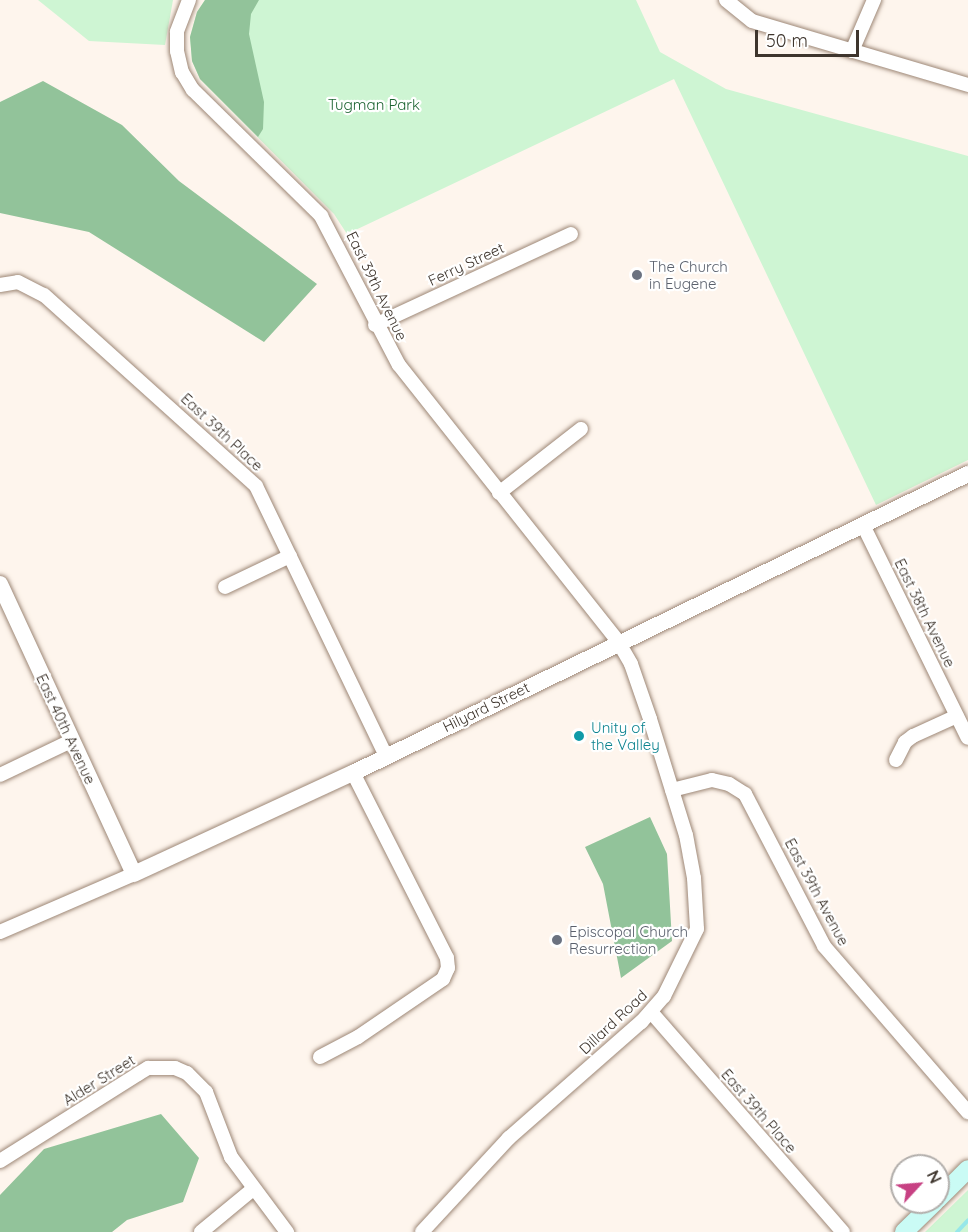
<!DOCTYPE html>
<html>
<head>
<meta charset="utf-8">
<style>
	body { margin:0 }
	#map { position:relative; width:968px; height:1232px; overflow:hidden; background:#fef5ed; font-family:Quicksand,sans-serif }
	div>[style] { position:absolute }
	.green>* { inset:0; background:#cef5d3 }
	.forest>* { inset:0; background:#92c39a }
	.stream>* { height:4px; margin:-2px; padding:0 2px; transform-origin:2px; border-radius:2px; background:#97e7e9 }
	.roads { filter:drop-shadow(0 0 2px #9d8776) drop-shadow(0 0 2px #9d8776) }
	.minor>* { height:14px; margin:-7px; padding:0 7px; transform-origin:7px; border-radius:7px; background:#fff }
	.tertiary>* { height:16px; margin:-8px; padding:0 8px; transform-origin:8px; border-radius:8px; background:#fff }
	.secondary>* { height:18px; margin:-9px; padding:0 9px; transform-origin:9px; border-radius:9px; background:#cafbf5 }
	.dots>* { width:16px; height:16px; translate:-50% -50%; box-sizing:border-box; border:3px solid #fff; border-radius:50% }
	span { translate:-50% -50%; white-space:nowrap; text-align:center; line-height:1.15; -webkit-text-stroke:4.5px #fff; paint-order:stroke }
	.park-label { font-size:15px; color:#1b6330 }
	.street-label { font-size:15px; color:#3e352d }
	.worship-label { font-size:15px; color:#5b616d }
	.left { translate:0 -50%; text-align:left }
	.culture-label { font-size:15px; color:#0d838f }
	.north { position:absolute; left:890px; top:1154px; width:60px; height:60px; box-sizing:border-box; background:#fff; border:2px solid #b2aeab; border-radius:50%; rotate:64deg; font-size:16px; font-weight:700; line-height:24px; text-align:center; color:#3e352d }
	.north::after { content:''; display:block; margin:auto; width:21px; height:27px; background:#c74183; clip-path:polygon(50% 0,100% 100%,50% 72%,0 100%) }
	.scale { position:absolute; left:755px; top:30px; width:104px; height:27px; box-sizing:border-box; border:3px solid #3e352d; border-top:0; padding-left:8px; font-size:18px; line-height:21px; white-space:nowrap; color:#3e352d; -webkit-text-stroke:4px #fff; paint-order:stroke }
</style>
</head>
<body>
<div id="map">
	<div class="green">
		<i style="clip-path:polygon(38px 0,173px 0,165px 45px,89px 41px)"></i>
		<i style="clip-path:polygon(205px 0,636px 0,660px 52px,726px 89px,968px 156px,968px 460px,876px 505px,674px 79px,347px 234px,334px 214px,200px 79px,192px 61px,190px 37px,197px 12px)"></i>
		<i style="clip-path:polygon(968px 1190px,968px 1232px,925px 1232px)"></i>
	</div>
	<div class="forest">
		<i style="clip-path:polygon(205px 0,259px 0,251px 14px,249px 34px,264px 102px,263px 129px,258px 137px,200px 79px,192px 61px,190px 37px,197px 12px)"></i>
		<i style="clip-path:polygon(43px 81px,122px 125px,179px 181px,317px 284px,264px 342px,89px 232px,0 213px,0 102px)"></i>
		<i style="clip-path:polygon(650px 817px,667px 854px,672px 941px,621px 978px,603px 884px,585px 847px)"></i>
		<i style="clip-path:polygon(161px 1114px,199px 1158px,183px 1202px,127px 1220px,112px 1232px,0 1232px,0 1195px,44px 1149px)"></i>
	</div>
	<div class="stream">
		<i style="left:957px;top:1232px;width:16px;rotate:-47deg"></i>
	</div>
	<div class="roads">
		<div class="minor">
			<i style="left:189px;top:0;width:34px;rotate:111deg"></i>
			<i style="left:177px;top:32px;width:19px;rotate:90deg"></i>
			<i style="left:177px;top:51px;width:22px;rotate:77deg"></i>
			<i style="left:182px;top:72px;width:21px;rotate:59deg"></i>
			<i style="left:193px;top:90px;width:180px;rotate:44.5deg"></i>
			<i style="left:321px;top:216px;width:168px;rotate:62.4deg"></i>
			<i style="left:399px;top:365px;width:355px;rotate:51.6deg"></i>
			<i style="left:619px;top:643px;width:24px;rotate:60deg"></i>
			<i style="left:631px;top:664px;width:58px;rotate:70.9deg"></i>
			<i style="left:650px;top:719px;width:121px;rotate:72.8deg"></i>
			<i style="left:686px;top:835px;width:44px;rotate:79.5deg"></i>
			<i style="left:694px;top:878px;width:51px;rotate:86.6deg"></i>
			<i style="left:697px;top:929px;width:75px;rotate:116.2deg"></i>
			<i style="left:664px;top:996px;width:35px;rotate:131deg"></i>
			<i style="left:641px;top:1022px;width:176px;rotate:138.7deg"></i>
			<i style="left:509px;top:1138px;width:128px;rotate:132.8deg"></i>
			<i style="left:726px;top:0;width:33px;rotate:39deg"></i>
			<i style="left:752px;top:21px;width:225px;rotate:16.5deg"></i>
			<i style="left:852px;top:51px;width:56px;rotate:-66.7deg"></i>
			<i style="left:0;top:285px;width:18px;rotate:-9deg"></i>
			<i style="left:18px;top:282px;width:29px;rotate:27deg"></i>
			<i style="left:44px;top:295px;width:285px;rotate:42deg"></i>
			<i style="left:256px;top:486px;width:300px;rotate:64.3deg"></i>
			<i style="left:375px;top:325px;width:216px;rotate:-24.9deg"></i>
			<i style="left:499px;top:493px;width:104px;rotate:-38deg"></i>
			<i style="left:863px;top:525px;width:237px;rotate:63.8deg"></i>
			<i style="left:225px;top:587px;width:72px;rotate:-25.5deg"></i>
			<i style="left:896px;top:760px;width:20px;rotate:-63deg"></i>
			<i style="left:905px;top:742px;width:10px;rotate:-37deg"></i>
			<i style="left:913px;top:736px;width:48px;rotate:-24.4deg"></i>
			<i style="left:0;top:775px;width:79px;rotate:-25.6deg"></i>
			<i style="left:672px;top:790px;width:41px;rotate:-14deg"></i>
			<i style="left:712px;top:780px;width:17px;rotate:13deg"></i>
			<i style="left:729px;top:784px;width:19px;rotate:32deg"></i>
			<i style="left:745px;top:794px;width:171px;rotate:62.5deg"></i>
			<i style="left:824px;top:946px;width:220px;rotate:49.1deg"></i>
			<i style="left:0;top:932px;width:146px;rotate:-23.4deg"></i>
			<i style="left:651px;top:1012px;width:292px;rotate:48.9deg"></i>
			<i style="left:320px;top:1057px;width:43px;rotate:-27.8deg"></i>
			<i style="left:358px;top:1037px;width:103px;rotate:-34.3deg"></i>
			<i style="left:443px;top:979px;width:12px;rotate:-66deg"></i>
			<i style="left:448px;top:968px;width:10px;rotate:-96deg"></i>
			<i style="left:447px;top:958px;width:208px;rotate:-116.9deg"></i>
			<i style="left:0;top:1161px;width:163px;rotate:-32.2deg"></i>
			<i style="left:138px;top:1074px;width:12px;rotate:-31deg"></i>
			<i style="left:148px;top:1068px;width:27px"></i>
			<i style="left:175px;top:1068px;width:13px;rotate:23deg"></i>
			<i style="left:187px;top:1073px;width:27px;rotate:45deg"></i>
			<i style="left:206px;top:1092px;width:70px;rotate:69deg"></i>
			<i style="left:231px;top:1157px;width:94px;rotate:53.3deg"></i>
			<i style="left:201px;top:1232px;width:67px;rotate:-39.6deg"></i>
		</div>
		<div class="tertiary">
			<i style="left:0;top:584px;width:319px;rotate:65.2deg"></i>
			<i style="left:134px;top:874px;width:241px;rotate:-24.8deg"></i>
			<i style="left:353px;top:773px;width:684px;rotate:-25.93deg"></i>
		</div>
		<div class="secondary">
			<i style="left:938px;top:1199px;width:42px;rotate:-45deg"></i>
			<i style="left:904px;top:1232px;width:43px;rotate:-44.1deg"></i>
		</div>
	</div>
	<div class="dots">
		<i style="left:637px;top:275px;background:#6b7280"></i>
		<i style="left:579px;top:736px;background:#0f9aa8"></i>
		<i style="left:557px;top:940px;background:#6b7280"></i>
	</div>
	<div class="park-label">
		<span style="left:374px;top:105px">Tugman Park</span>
	</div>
	<div class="street-label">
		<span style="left:466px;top:264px;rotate:-25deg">Ferry Street</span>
		<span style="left:377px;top:286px;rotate:64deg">East 39th Avenue</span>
		<span style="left:222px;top:432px;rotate:43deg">East 39th Place</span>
		<span style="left:925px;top:613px;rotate:64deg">East 38th Avenue</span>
		<span style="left:486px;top:707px;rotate:-26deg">Hilyard Street</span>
		<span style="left:66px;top:729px;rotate:65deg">East 40th Avenue</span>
		<span style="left:817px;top:892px;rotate:62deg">East 39th Avenue</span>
		<span style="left:613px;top:1022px;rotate:-43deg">Dillard Road</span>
		<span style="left:99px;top:1080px;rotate:-32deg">Alder Street</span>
		<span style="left:759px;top:1111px;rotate:49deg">East 39th Place</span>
	</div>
	<div class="worship-label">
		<span class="left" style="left:649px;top:275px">The Church<br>in Eugene</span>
		<span class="left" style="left:569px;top:940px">Episcopal Church<br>Resurrection</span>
	</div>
	<div class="culture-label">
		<span class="left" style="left:591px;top:736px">Unity of<br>the Valley</span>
	</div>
	<div class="north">N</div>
	<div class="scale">50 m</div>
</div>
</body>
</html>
